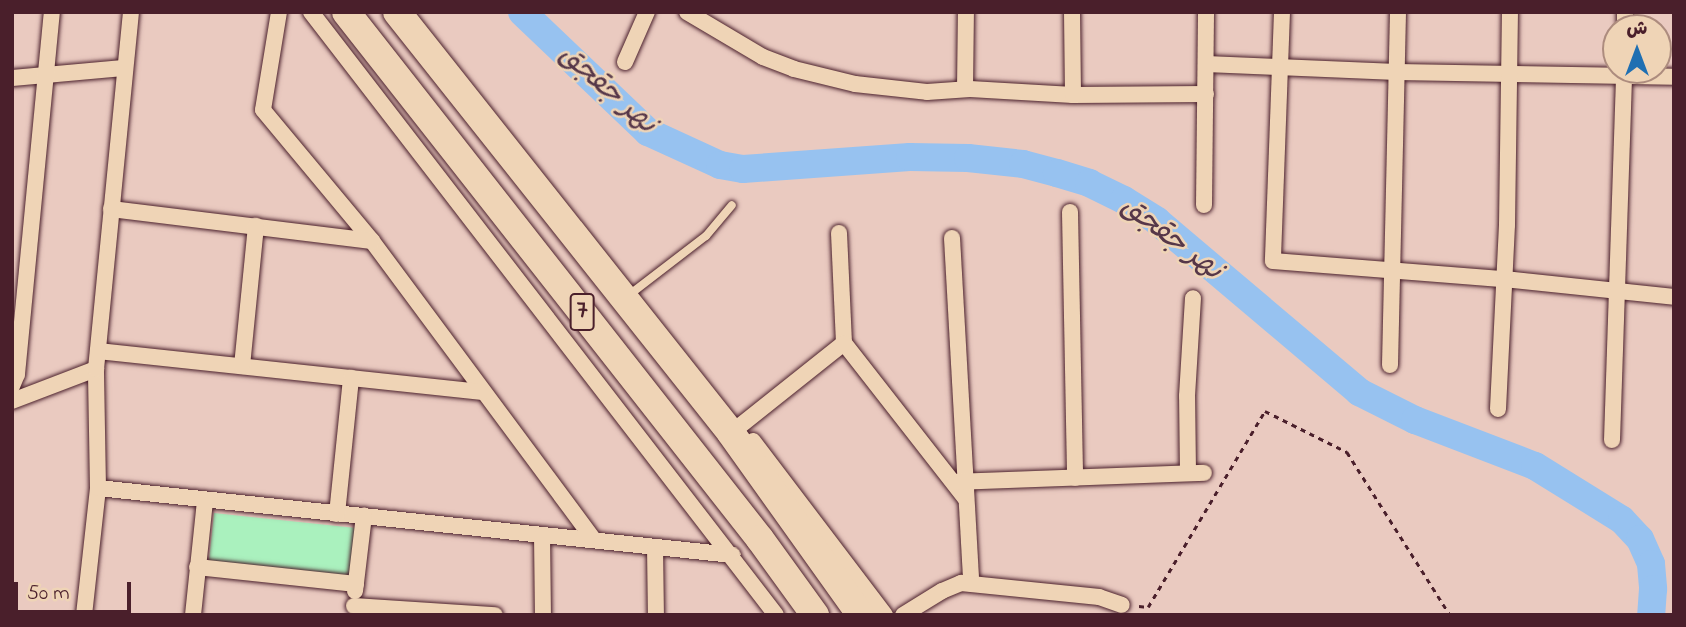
<!DOCTYPE html>
<html>
<head>
<meta charset="utf-8">
<style>
	body { margin:0 }
	#map { position:relative; width:1686px; height:627px; overflow:hidden; background:#eacac0; font-family:"Indie Flower","Playpen Sans Arabic",sans-serif }
	div>[style] { position:absolute }
	.green>* { inset:0; background:#aaf1be; transform-origin:0 0 }
	.river>* { height:28px; margin:-14px; padding:0 14px; transform-origin:14px; border-radius:14px; background:#97c2f0 }
	.path>* { height:2.5px; margin-top:-1.25px; transform-origin:0; background:repeating-linear-gradient(90deg,#4a1f2b 0 5px,transparent 0 10px) }
	.roads { filter:drop-shadow(0 0 2px #4a1f2b) drop-shadow(0 0 2px #4a1f2b) }
	.lane>* { height:8px; margin:-4px; padding:0 4px; transform-origin:4px; border-radius:4px; background:#efd4b6 }
	.street>* { height:16px; margin:-8px; padding:0 8px; transform-origin:8px; border-radius:8px; background:#efd4b6 }
	.highway>* { height:28px; margin:-14px; padding:0 14px; transform-origin:14px; border-radius:14px; background:#efd4b6 }
	span { translate:-50% -50%; white-space:nowrap; text-align:center; line-height:1.15; -webkit-text-stroke:5px #efd4b6; paint-order:stroke }
	.shield-label span { padding:2px 5px; background:#efd4b6; border:2px solid; border-radius:5px; -webkit-text-stroke-width:0 }
	.shield-label { font-size:26px; color:#4a1f2b; font-weight:700 }
	.water-label { font-size:30px; color:#563749; font-style:italic }
	.frame { position:absolute; inset:0; border:14px solid #4a1f2b; pointer-events:none }
	.north { position:absolute; left:1602px; top:14px; width:70px; height:70px; box-sizing:border-box; background:#efd4b6; border:2px solid #ad8c7e; border-radius:50%; rotate:0deg; font-size:19px; font-weight:700; line-height:28px; text-align:center; color:#4a1f2b }
	.north::after { content:''; display:block; margin:auto; width:24px; height:32px; background:#1f6fb2; clip-path:polygon(50% 0,100% 100%,50% 72%,0 100%) }
	.scale { position:absolute; left:14px; top:582px; width:117px; height:32px; box-sizing:border-box; border:4px solid #4a1f2b; border-top:0; padding-left:9px; font-size:21px; line-height:24px; white-space:nowrap; color:#4a1f2b; -webkit-text-stroke:5px #efd4b6; paint-order:stroke }
</style>
</head>
<body>
<div id="map">
	<div class="green">
		<i style="left:214px;top:513px;width:143px;height:48px;rotate:6deg"></i>
	</div>
	<div class="river">
		<i style="left:522px;top:12px;width:174px;rotate:43.6deg"></i>
		<i style="left:648px;top:132px;width:79px;rotate:24.6deg"></i>
		<i style="left:720px;top:165px;width:23px;rotate:10deg"></i>
		<i style="left:743px;top:169px;width:167px;rotate:-4.1deg"></i>
		<i style="left:910px;top:157px;width:58px;rotate:1deg"></i>
		<i style="left:968px;top:158px;width:55px;rotate:6.2deg"></i>
		<i style="left:1023px;top:164px;width:35px;rotate:15deg"></i>
		<i style="left:1057px;top:173px;width:34px;rotate:17deg"></i>
		<i style="left:1089px;top:183px;width:39px;rotate:26deg"></i>
		<i style="left:1124px;top:200px;width:39px;rotate:32deg"></i>
		<i style="left:1157px;top:221px;width:265px;rotate:40.2deg"></i>
		<i style="left:1359px;top:392px;width:63px;rotate:26.6deg"></i>
		<i style="left:1415px;top:420px;width:129px;rotate:21deg"></i>
		<i style="left:1535px;top:466px;width:102px;rotate:31.8deg"></i>
		<i style="left:1622px;top:520px;width:26px;rotate:47deg"></i>
		<i style="left:1640px;top:539px;width:27px;rotate:66deg"></i>
		<i style="left:1651px;top:564px;width:25px;rotate:85deg"></i>
		<i style="left:1653px;top:589px;width:26px;rotate:94deg"></i>
	</div>
	<div class="path">
		<i style="left:1139px;top:606px;width:9px;rotate:6deg"></i>
		<i style="left:1148px;top:607px;width:228px;rotate:-59.2deg"></i>
		<i style="left:1265px;top:411px;width:92px;rotate:26.6deg"></i>
		<i style="left:1347px;top:452px;width:193px;rotate:57.7deg"></i>
	</div>
	<div class="roads">
		<div class="lane">
			<i style="left:629px;top:295px;width:97px;rotate:-37.5deg"></i>
			<i style="left:706px;top:236px;width:40px;rotate:-50deg"></i>
		</div>
		<div class="street">
			<i style="left:279px;top:12px;width:99px;rotate:99.3deg"></i>
			<i style="left:263px;top:110px;width:170px;rotate:50.2deg"></i>
			<i style="left:372px;top:241px;width:372px;rotate:53.4deg"></i>
			<i style="left:311px;top:12px;width:761px;rotate:52.36deg"></i>
			<i style="left:687px;top:12px;width:88px;rotate:30.6deg"></i>
			<i style="left:763px;top:57px;width:33px;rotate:21deg"></i>
			<i style="left:794px;top:69px;width:63px;rotate:13.8deg"></i>
			<i style="left:855px;top:84px;width:72px;rotate:6.3deg"></i>
			<i style="left:927px;top:92px;width:43px;rotate:-4deg"></i>
			<i style="left:970px;top:89px;width:103px;rotate:3.3deg"></i>
			<i style="left:1073px;top:95px;width:133px;rotate:-0.4deg"></i>
			<i style="left:1072px;top:12px;width:83px;rotate:89.3deg"></i>
			<i style="left:1282px;top:12px;width:249px;rotate:92.1deg"></i>
			<i style="left:1273px;top:261px;width:232px;rotate:4.5deg"></i>
			<i style="left:1504px;top:279px;width:171px;rotate:6deg"></i>
			<i style="left:1625px;top:28px;width:16px;rotate:-90deg"></i>
			<i style="left:625px;top:62px;width:55px;rotate:-66.3deg"></i>
			<i style="left:1206px;top:64px;width:191px;rotate:2.4deg"></i>
			<i style="left:1397px;top:72px;width:277px;rotate:1deg"></i>
			<i style="left:12px;top:78px;width:112px;rotate:-5.1deg"></i>
			<i style="left:965px;top:89px;width:77px;rotate:-89.3deg"></i>
			<i style="left:1204px;top:205px;width:193px;rotate:-89.4deg"></i>
			<i style="left:111px;top:209px;width:263px;rotate:7deg"></i>
			<i style="left:1070px;top:212px;width:266px;rotate:88.9deg"></i>
			<i style="left:839px;top:233px;width:110px;rotate:87.4deg"></i>
			<i style="left:844px;top:343px;width:198px;rotate:52deg"></i>
			<i style="left:952px;top:238px;width:346px;rotate:86.8deg"></i>
			<i style="left:98px;top:351px;width:387px;rotate:6.1deg"></i>
			<i style="left:1390px;top:365px;width:353px;rotate:-88.7deg"></i>
			<i style="left:242px;top:366px;width:141px;rotate:-84.3deg"></i>
			<i style="left:12px;top:386px;width:13px;rotate:-67deg"></i>
			<i style="left:17px;top:374px;width:364px;rotate:-84.5deg"></i>
			<i style="left:12px;top:401px;width:90px;rotate:-20.9deg"></i>
			<i style="left:1498px;top:409px;width:184px;rotate:-87.2deg"></i>
			<i style="left:1507px;top:225px;width:213px;rotate:-89.2deg"></i>
			<i style="left:731px;top:433px;width:144px;rotate:-38.5deg"></i>
			<i style="left:1612px;top:440px;width:370px;rotate:-88.1deg"></i>
			<i style="left:753px;top:441px;width:218px;rotate:52.8deg"></i>
			<i style="left:1188px;top:473px;width:77px;rotate:-90.7deg"></i>
			<i style="left:1187px;top:396px;width:98px;rotate:-86.5deg"></i>
			<i style="left:955px;top:482px;width:249px;rotate:-2.1deg"></i>
			<i style="left:98px;top:488px;width:638px;rotate:6.03deg"></i>
			<i style="left:337px;top:514px;width:137px;rotate:-84.1deg"></i>
			<i style="left:542px;top:535px;width:80px;rotate:89.3deg"></i>
			<i style="left:655px;top:547px;width:68px;rotate:89.2deg"></i>
			<i style="left:197px;top:567px;width:160px;rotate:6.1deg"></i>
			<i style="left:355px;top:591px;width:76px;rotate:-83.2deg"></i>
			<i style="left:354px;top:606px;width:141px;rotate:3.7deg"></i>
			<i style="left:84px;top:615px;width:128px;rotate:-83.7deg"></i>
			<i style="left:98px;top:488px;width:119px;rotate:-91deg"></i>
			<i style="left:96px;top:369px;width:359px;rotate:-84.4deg"></i>
			<i style="left:193px;top:615px;width:116px;rotate:-84deg"></i>
			<i style="left:903px;top:615px;width:46px;rotate:-31.6deg"></i>
			<i style="left:942px;top:591px;width:21px;rotate:-23deg"></i>
			<i style="left:961px;top:583px;width:139px;rotate:5.8deg"></i>
			<i style="left:1099px;top:597px;width:24px;rotate:19deg"></i>
		</div>
		<div class="highway">
			<i style="left:346px;top:12px;width:670px;rotate:51.85deg"></i>
			<i style="left:760px;top:539px;width:94px;rotate:54.1deg"></i>
			<i style="left:397px;top:12px;width:537px;rotate:51.57deg"></i>
			<i style="left:731px;top:433px;width:224px;rotate:54.5deg"></i>
		</div>
	</div>
	<div class="shield-label">
		<span style="left:582px;top:312px">7</span>
	</div>
	<div class="water-label">
		<span style="left:607px;top:90px;rotate:41deg">نهر جقجق</span>
		<span style="left:1171px;top:239px;rotate:37deg">نهر جقجق</span>
	</div>
	<div class="frame"></div>
	<div class="north">ش</div>
	<div class="scale">50 m</div>
</div>
</body>
</html>
